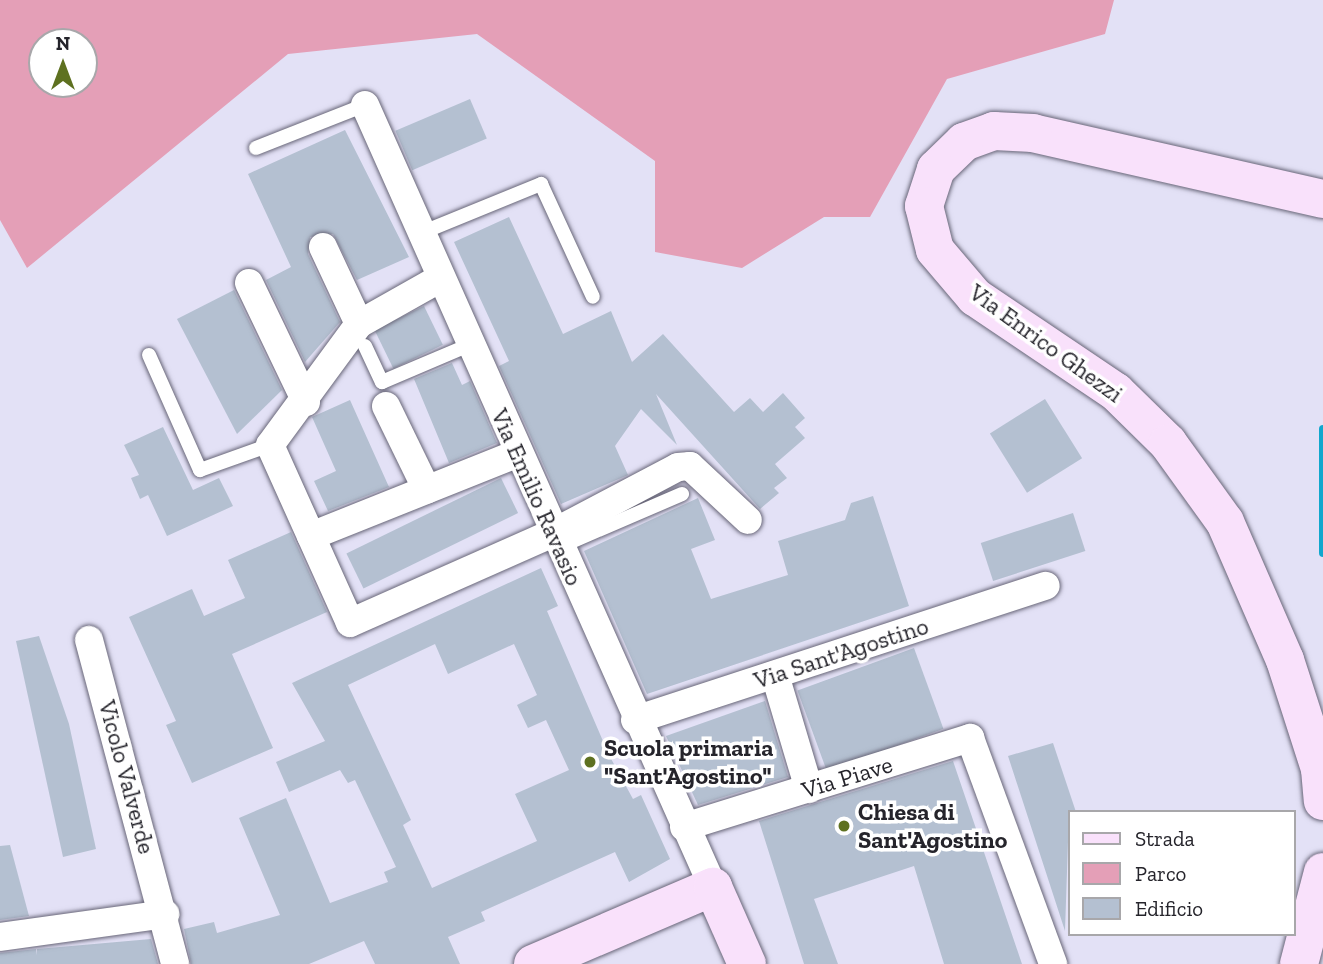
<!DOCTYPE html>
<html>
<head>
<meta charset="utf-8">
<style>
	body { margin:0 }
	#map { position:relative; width:1323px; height:964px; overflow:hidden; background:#e3e1f6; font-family:"Zilla Slab",serif }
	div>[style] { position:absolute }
	.green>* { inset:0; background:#e49fb7 }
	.stream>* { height:8px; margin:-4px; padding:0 4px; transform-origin:4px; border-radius:4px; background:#11a7cd }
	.building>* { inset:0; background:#b4c0d1; transform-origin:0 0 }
	.roads { filter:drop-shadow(0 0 2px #686678) drop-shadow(0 0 2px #686678) }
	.lane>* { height:14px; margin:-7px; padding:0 7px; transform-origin:7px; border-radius:7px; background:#fff }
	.street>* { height:28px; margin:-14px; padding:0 14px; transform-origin:14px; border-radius:14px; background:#fff }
	.secondary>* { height:38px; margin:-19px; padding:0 19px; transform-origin:19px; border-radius:19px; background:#f9e1fb }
	.dots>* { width:19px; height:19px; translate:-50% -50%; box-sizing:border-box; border:4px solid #fff; border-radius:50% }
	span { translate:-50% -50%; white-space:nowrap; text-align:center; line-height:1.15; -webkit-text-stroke:7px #fff; paint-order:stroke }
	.street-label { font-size:24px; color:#25242b }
	.poi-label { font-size:24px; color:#25242b; font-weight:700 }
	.left { translate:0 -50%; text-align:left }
	.legend { position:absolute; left:1068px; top:810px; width:228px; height:126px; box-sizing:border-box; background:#fff; border:2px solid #a8a7aa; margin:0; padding:9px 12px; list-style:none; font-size:21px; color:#25242b }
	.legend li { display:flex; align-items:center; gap:14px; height:35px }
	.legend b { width:35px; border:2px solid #a8a7aa }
	.north { position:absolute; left:28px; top:28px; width:70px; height:70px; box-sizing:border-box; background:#fff; border:2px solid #a8a7aa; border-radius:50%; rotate:0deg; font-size:19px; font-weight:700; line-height:28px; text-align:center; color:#25242b }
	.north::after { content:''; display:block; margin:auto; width:24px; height:32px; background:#5e7120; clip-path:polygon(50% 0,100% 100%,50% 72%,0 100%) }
</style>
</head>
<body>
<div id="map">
	<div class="green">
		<i style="clip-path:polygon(evenodd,0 0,1114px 0,1105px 34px,947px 79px,870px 217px,824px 217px,742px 268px,655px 252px,655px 161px,477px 34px,288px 54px,27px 268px,0 220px,0 0,42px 42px,84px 42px,84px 84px,42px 84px,42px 42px)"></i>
	</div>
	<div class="stream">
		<i style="left:1323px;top:429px;width:124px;rotate:90deg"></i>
	</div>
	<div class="building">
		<i style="left:470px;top:99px;width:43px;height:81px;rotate:67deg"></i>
		<i style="clip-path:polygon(345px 130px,409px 257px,357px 280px,333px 234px,310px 237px,308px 254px,340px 322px,305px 362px,266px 280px,291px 267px,248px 174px)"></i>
		<i style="clip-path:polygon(509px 217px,563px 334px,611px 311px,632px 362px,663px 334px,734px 412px,750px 398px,763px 412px,783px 393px,805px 418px,795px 427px,805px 438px,775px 464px,787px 478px,774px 488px,779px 493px,760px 509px,656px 394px,677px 445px,641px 409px,615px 446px,628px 475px,561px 504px,499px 366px,509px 361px,454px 242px)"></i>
		<i style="clip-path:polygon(234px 290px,282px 390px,237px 434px,177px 319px)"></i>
		<i style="left:424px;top:306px;width:43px;height:55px;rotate:64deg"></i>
		<i style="clip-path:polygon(452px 363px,462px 385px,470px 381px,497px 443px,449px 463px,414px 379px)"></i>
		<i style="left:1045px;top:399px;width:70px;height:65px;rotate:58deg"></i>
		<i style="clip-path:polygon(350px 400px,389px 487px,328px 511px,314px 481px,336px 471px,312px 417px)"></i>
		<i style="clip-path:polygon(163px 427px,193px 490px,219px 478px,233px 506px,167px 536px,148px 495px,140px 499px,131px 478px,139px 475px,124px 445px)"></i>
		<i style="left:501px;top:478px;width:39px;height:172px;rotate:64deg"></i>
		<i style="clip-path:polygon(873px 496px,909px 606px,647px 694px,584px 551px,698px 498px,715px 540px,691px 549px,711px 599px,788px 575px,778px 541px,845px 520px,851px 503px)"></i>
		<i style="left:1073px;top:513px;width:40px;height:97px;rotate:72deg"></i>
		<i style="clip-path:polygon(291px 532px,327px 612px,232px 654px,273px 748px,192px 783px,166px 725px,176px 721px,129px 617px,192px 589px,204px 616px,245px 598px,228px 560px)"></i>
		<i style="clip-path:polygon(evenodd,541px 568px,558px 606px,547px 611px,609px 755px,633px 799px,641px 795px,670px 859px,629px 882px,615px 852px,481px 912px,485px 921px,448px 937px,460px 964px,375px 964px,364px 941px,309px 964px,191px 964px,184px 929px,214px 922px,217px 933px,280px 915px,239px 818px,286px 798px,330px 903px,388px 882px,384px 872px,396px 867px,355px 780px,348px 783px,340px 770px,289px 792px,276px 762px,325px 741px,292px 683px,541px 568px,435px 644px,448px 674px,514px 644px,537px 695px,517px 705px,528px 728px,546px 720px,569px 770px,515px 794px,537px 841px,432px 888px,403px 825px,411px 820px,348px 685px,435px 644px)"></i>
		<i style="clip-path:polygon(39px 636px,69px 724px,96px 849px,63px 857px,16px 641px)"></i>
		<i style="left:914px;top:648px;width:86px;height:124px;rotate:70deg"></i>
		<i style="clip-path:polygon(765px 701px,788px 777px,698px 805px,666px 736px)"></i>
		<i style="clip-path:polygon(1053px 743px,1076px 812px,1069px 812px,1065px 931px,1008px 756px)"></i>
		<i style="clip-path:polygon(953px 761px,1022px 964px,944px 964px,914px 866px,814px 899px,838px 964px,804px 964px,759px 821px)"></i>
		<i style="clip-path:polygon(10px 845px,29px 916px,0 920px,0 846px)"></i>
		<i style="clip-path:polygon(151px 939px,158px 964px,0 964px,0 953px,36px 949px,37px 955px,37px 949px)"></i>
	</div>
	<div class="roads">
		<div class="lane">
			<i style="left:256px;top:148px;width:117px;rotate:-21.5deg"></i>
			<i style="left:421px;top:233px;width:130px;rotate:-22.2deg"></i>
			<i style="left:541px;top:184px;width:124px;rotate:65.3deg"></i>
			<i style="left:365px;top:346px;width:40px;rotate:65deg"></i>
			<i style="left:382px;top:382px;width:95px;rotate:-23deg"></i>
			<i style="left:149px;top:355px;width:126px;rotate:66.1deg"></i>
			<i style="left:200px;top:470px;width:74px;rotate:-19.7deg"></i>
			<i style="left:559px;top:547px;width:134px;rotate:-23.3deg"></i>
		</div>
		<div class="street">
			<i style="left:365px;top:105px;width:856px;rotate:66.01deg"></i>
			<i style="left:323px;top:247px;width:85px;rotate:64.9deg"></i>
			<i style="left:439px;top:279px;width:92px;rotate:150.6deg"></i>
			<i style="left:359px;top:324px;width:150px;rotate:126.3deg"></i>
			<i style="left:270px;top:445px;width:195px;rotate:65.8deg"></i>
			<i style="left:350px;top:623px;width:222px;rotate:-23.9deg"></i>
			<i style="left:553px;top:533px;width:141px;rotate:-27.8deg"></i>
			<i style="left:678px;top:467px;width:12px;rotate:-5deg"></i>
			<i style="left:690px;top:466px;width:79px;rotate:43deg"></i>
			<i style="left:249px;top:283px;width:132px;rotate:64.4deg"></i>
			<i style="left:386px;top:406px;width:93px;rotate:64deg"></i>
			<i style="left:311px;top:536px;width:223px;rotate:-21.8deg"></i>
			<i style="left:89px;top:640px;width:335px;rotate:75.1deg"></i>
			<i style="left:775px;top:675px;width:119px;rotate:73.4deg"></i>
			<i style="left:635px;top:720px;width:432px;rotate:-18.1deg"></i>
			<i style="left:684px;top:827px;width:300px;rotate:-17.3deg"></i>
			<i style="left:970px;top:738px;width:241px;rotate:69.8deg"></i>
			<i style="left:0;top:937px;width:167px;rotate:-7.9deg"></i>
		</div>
		<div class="secondary">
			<i style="left:1323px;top:199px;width:297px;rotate:-167.2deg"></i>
			<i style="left:1033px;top:133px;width:39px;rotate:-177deg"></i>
			<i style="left:994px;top:131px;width:32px;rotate:160deg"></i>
			<i style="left:964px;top:142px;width:39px;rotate:136deg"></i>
			<i style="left:936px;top:169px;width:39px;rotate:108deg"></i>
			<i style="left:924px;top:206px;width:45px;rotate:76deg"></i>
			<i style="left:935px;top:250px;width:62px;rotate:49.6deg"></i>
			<i style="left:975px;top:297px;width:170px;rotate:34deg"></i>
			<i style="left:1116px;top:392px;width:73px;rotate:44.4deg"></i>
			<i style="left:1168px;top:443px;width:97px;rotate:54.2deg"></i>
			<i style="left:1225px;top:522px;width:150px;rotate:66.5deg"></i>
			<i style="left:1285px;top:660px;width:114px;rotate:72.2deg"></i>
			<i style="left:1320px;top:769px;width:32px;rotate:85deg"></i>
			<i style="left:533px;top:964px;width:196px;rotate:-23.2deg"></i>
			<i style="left:713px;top:887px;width:84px;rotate:66.2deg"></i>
			<i style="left:1299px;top:964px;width:95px;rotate:-75.4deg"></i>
		</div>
	</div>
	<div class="dots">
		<i style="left:590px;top:762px;background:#5e7120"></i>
		<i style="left:844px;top:826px;background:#5e7120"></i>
	</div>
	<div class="street-label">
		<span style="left:1046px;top:343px;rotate:36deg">Via Enrico Ghezzi</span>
		<span style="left:537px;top:497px;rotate:66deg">Via Emilio Ravasio</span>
		<span style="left:841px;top:653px;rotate:-18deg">Via Sant'Agostino</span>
		<span style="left:127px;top:777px;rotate:75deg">Vicolo Valverde</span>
		<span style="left:847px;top:777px;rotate:-17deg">Via Piave</span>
	</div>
	<div class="poi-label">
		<span class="left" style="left:604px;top:762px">Scuola primaria<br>"Sant'Agostino"</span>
		<span class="left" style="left:858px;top:826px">Chiesa di<br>Sant'Agostino</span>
	</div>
	<ul class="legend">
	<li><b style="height:9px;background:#f9e1fb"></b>Strada</li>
	<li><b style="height:19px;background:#e49fb7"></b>Parco</li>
	<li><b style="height:19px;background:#b4c0d1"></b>Edificio</li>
	</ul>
	<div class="north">N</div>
</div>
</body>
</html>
